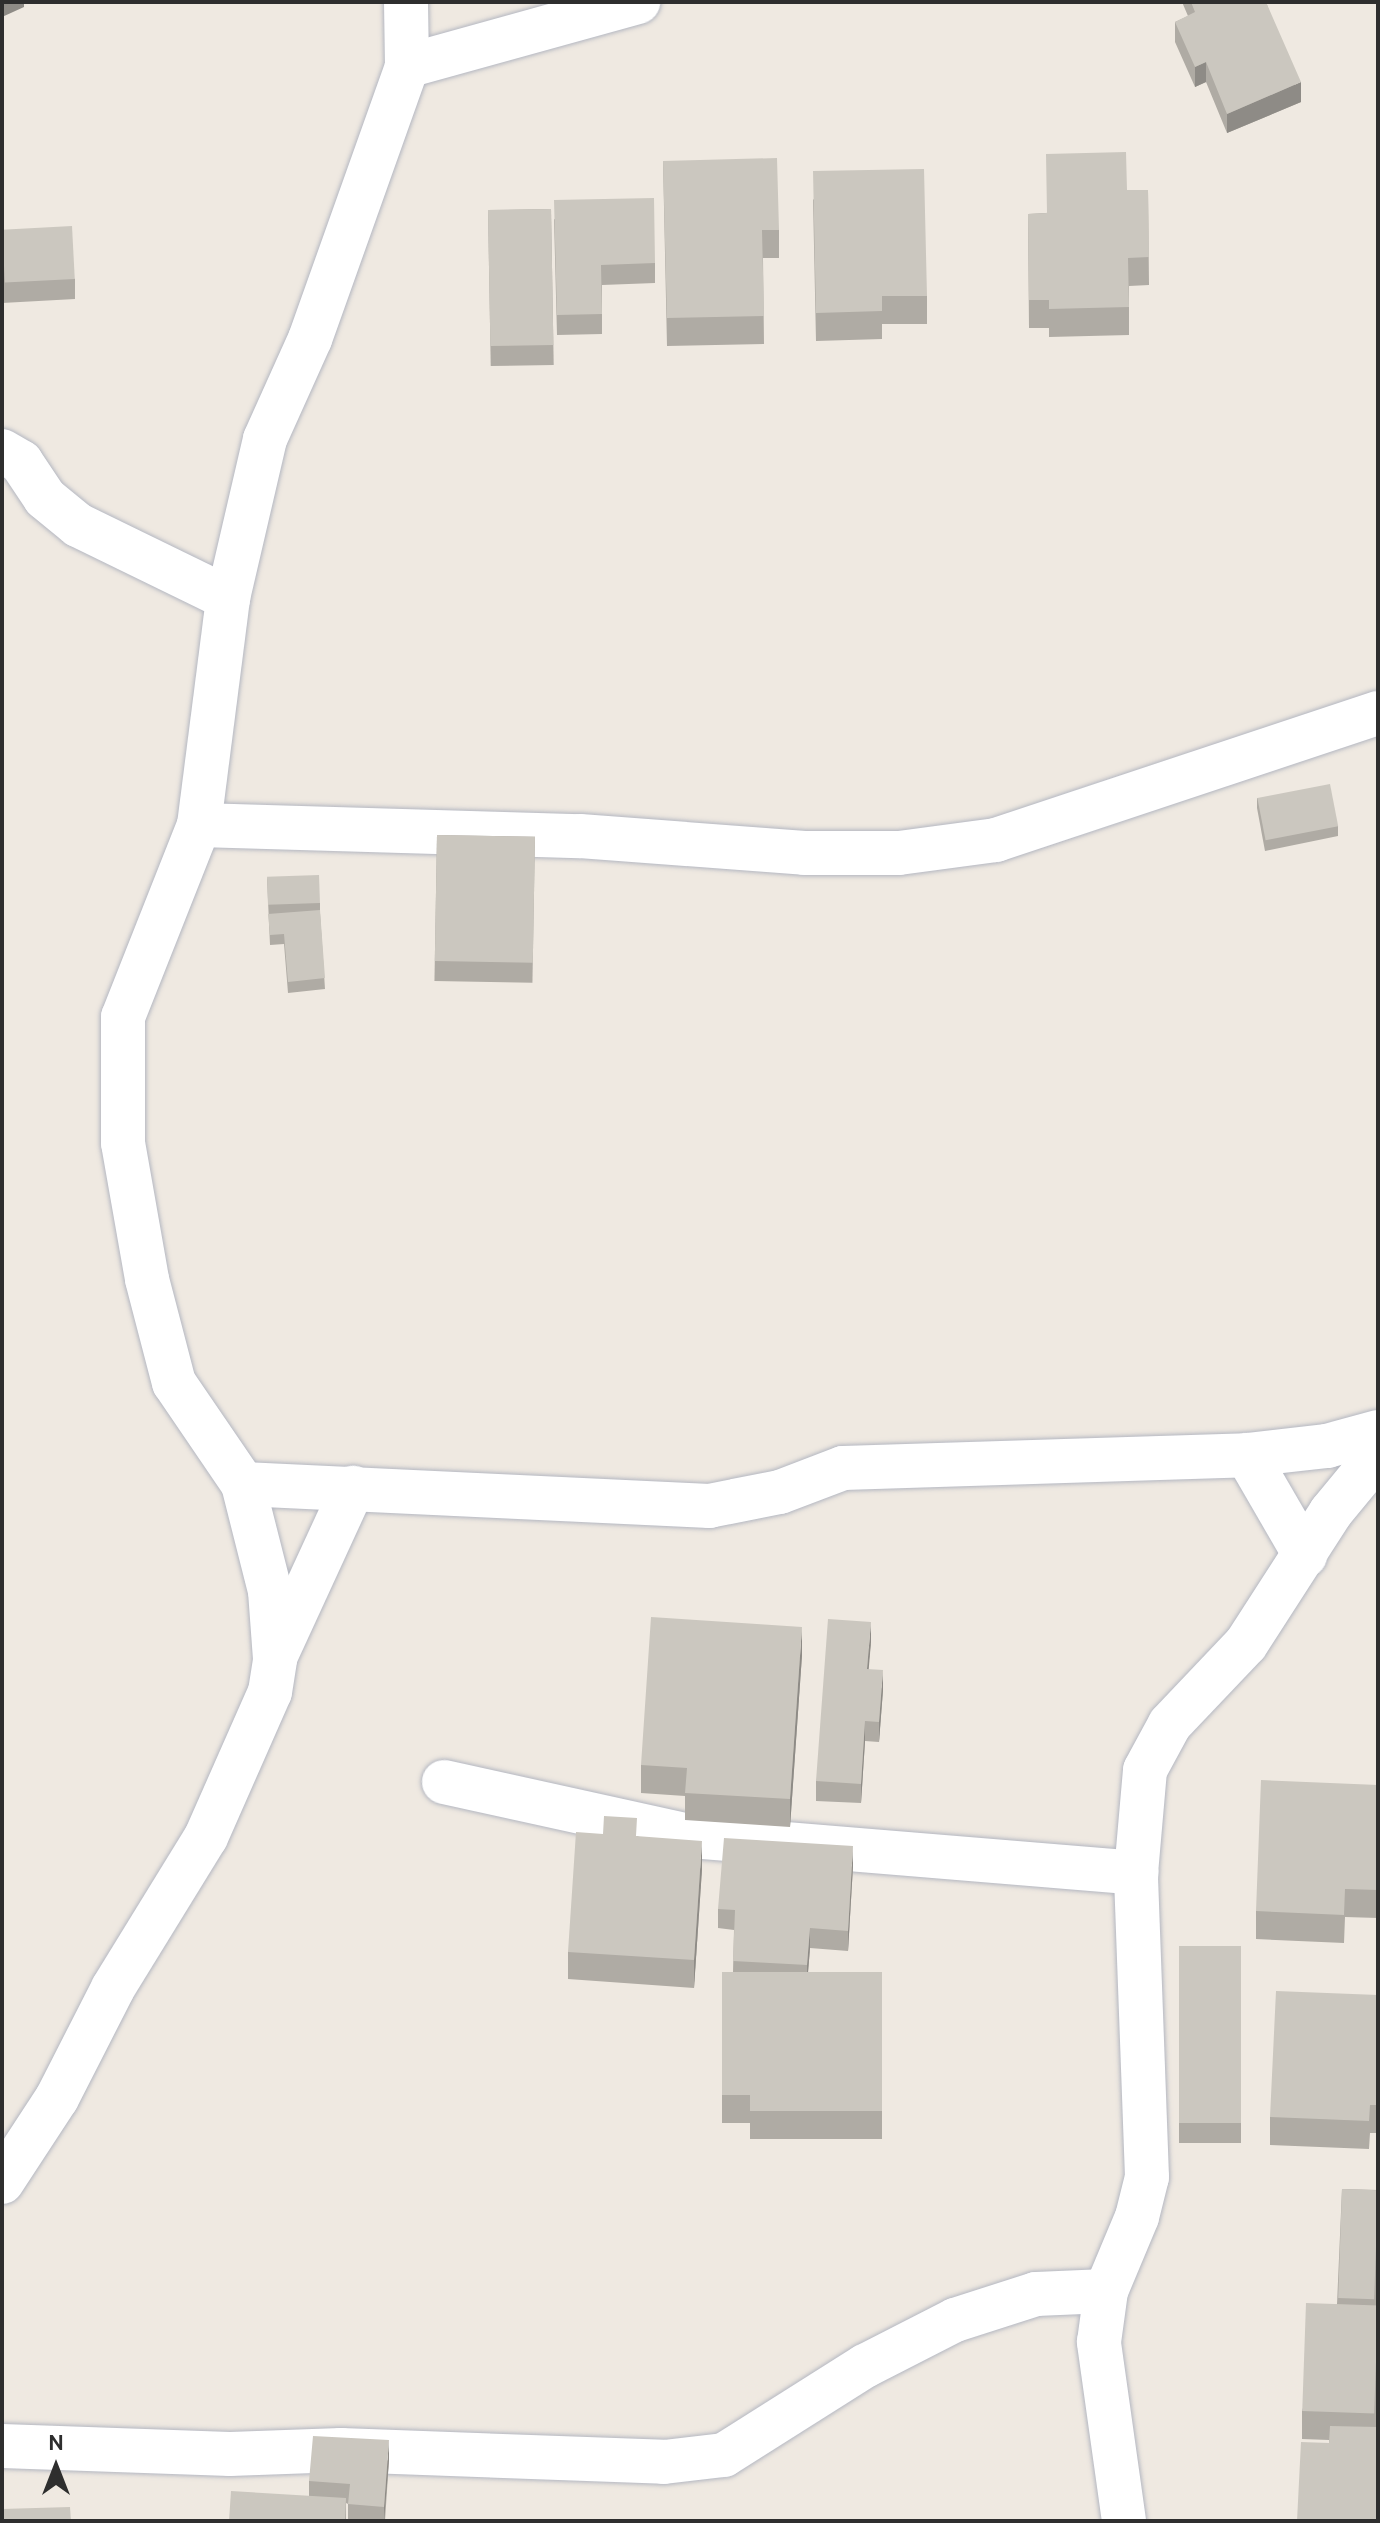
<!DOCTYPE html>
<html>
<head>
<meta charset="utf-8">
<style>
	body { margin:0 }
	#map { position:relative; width:1380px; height:2523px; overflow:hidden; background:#efe9e1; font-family:Cabin,sans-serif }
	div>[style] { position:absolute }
	.roads { filter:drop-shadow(0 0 2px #b4b7c1) drop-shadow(0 0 2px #b4b7c1) }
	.minor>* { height:44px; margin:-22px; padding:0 22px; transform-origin:22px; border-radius:22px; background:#fff }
	.wall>* { inset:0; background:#afaba4; transform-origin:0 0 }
	.shaded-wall>* { inset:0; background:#8e8b86 }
	.building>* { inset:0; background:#cbc7bf; transform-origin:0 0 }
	span { translate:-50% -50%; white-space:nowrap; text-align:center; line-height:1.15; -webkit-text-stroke:8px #fff; paint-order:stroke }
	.frame { position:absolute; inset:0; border:4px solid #2e2e2e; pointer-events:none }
	.north { position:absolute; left:16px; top:2427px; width:80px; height:80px; -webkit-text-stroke:6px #fff; paint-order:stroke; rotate:0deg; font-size:22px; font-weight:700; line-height:32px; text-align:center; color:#2e2e2e }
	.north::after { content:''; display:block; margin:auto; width:28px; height:36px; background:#2e2e2e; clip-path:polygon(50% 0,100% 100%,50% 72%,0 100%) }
</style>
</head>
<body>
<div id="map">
	<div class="roads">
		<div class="minor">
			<i style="left:407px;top:66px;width:240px;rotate:-15.5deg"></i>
			<i style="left:2px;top:451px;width:22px;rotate:30deg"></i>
			<i style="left:21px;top:462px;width:43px;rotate:56.3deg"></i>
			<i style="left:45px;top:498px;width:43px;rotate:39.3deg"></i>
			<i style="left:78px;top:525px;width:167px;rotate:26deg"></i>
			<i style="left:199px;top:825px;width:381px;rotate:1.7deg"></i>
			<i style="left:580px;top:836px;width:225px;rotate:4.3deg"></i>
			<i style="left:804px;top:853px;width:95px"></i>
			<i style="left:899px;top:853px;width:98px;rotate:-7.6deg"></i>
			<i style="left:996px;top:840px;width:403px;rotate:-18.4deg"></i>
			<i style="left:1247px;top:1455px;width:116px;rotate:59.9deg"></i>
			<i style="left:243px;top:1484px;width:467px;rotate:2.7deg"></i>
			<i style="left:709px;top:1506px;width:72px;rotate:-11.2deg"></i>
			<i style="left:780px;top:1492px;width:67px;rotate:-20.9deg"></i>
			<i style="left:843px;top:1468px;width:404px;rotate:-1.8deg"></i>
			<i style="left:1247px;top:1455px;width:81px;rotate:-6.4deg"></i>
			<i style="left:1327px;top:1446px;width:53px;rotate:-15.4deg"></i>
			<i style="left:277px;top:1653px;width:182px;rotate:-65.3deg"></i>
			<i style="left:444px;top:1782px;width:251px;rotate:12.4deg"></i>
			<i style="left:689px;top:1836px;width:449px;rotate:4.7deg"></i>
			<i style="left:2px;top:2182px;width:100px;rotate:-56.8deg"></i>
			<i style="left:57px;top:2098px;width:123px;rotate:-63deg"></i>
			<i style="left:113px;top:1988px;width:177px;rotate:-58.4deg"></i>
			<i style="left:206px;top:1837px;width:158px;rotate:-66.2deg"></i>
			<i style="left:270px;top:1692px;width:33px;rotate:-81deg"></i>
			<i style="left:275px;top:1659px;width:68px;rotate:-94.2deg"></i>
			<i style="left:270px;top:1591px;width:110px;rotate:-104.2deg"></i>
			<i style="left:243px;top:1484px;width:122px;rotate:-124.3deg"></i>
			<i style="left:174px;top:1383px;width:107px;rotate:-104.6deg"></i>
			<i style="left:147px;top:1279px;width:138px;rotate:-100deg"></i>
			<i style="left:123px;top:1143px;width:126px;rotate:-90deg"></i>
			<i style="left:123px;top:1017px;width:206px;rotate:-68.4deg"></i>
			<i style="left:199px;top:825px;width:229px;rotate:-82.7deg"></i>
			<i style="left:228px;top:598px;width:163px;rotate:-76.9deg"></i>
			<i style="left:265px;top:439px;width:110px;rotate:-65.8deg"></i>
			<i style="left:310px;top:339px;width:290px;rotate:-70.4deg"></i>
			<i style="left:407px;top:66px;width:64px;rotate:-90.9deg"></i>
			<i style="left:2px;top:2446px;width:228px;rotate:2deg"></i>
			<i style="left:230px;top:2454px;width:111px;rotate:-2.1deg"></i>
			<i style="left:341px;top:2450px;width:323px;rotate:2.1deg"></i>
			<i style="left:664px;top:2462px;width:60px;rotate:-6.7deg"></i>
			<i style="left:724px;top:2455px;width:167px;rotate:-32.3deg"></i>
			<i style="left:865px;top:2366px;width:101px;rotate:-27.1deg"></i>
			<i style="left:955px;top:2320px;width:85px;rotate:-17.8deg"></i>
			<i style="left:1036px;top:2294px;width:70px;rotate:-2.5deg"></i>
			<i style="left:1124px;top:2521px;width:181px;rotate:-98deg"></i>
			<i style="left:1099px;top:2342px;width:51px;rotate:-82.2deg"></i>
			<i style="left:1106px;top:2291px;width:80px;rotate:-67.3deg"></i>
			<i style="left:1137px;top:2217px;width:41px;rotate:-76deg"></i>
			<i style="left:1147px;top:2177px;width:304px;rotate:-92.1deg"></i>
			<i style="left:1136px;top:1873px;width:103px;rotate:-85deg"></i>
			<i style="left:1145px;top:1770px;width:52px;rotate:-61.5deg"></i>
			<i style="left:1170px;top:1724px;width:110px;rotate:-46.5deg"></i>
			<i style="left:1246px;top:1644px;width:157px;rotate:-57.2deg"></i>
			<i style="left:1331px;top:1512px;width:74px;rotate:-50.5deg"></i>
		</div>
	</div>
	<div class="wall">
		<i style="clip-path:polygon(1182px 2px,1266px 2px,1301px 102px,1227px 133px,1206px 82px,1195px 87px,1175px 42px,1175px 22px,1188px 16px)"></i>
		<i style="clip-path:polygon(663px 161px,779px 230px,779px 258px,763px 258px,764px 344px,667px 346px)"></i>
		<i style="clip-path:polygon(1148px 190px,1149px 285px,1129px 286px,1129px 335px,1049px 337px,1049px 328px,1029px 328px,1028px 214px,1046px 213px)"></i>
		<i style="clip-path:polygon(813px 199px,927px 296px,927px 324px,882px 324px,882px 339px,816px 341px)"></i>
		<i style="left:551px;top:209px;width:156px;height:63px;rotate:89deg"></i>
		<i style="clip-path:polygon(554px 219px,655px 263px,655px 283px,602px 285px,602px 334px,557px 335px)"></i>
		<i style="clip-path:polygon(2px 230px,75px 279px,75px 299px,2px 303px)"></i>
		<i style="clip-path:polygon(1257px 798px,1338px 826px,1338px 836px,1265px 851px,1257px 808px)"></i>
		<i style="left:437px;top:835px;width:98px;height:146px;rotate:1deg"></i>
		<i style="clip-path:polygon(267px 878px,320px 903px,320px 913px,325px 989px,288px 993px,284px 944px,270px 945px)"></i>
		<i style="clip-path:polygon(871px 1642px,868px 1669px,883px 1690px,879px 1742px,865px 1741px,861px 1803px,816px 1801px,816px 1781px)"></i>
		<i style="clip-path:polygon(802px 1655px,790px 1827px,685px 1820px,685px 1796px,641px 1793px,641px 1765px)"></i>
		<i style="clip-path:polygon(1378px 1785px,1378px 1918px,1345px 1917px,1344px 1943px,1256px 1939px,1256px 1911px)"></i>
		<i style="clip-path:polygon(637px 1836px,702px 1869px,694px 1988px,568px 1979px,568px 1952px)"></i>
		<i style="clip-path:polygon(853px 1866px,848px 1951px,810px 1948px,808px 1972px,882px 1972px,882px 2139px,750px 2139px,750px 2123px,722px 2123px,722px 1972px,733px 1972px,734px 1930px,718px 1928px,718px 1909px)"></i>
		<i style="left:1179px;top:1946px;width:62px;height:197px"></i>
		<i style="clip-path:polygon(1378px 1995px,1378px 2133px,1370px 2133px,1369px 2149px,1270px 2145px,1270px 2117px)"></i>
		<i style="clip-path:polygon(1342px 2189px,1378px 2190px,1378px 2521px,1329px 2443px,1329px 2440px,1302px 2439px,1302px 2411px,1337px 2304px)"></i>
		<i style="clip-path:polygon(389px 2460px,385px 2521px,348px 2521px,348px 2504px,346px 2503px,346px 2521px,309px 2496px,309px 2481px)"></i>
	</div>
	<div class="shaded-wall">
		<i style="clip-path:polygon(2px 2px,24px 2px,24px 7px,2px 17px)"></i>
		<i style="clip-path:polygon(1206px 62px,1206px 82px,1195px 87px,1195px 67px)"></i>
		<i style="clip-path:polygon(1301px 82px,1301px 102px,1227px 133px,1227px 114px)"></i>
		<i style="clip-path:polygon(871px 1622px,871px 1642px,867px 1689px,867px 1669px)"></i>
		<i style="clip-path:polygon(802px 1627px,802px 1655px,790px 1827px,790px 1799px)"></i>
		<i style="clip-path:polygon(883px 1670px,883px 1690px,879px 1742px,879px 1722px)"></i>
		<i style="clip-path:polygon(865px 1721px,865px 1741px,861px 1803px,861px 1784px)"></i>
		<i style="clip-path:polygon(702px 1841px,702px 1869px,694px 1988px,694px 1960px)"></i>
		<i style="clip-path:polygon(853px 1846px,853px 1866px,848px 1951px,848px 1931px)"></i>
		<i style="clip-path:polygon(810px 1928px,810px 1948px,807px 1985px,807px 1965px)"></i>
		<i style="clip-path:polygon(389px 2440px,389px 2460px,384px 2521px,384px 2507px)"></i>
	</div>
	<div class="building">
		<i style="clip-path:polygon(1191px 2px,1266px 2px,1301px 82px,1227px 114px,1206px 62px,1195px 67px,1175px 22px,1195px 12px)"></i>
		<i style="clip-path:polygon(1126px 152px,1127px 190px,1148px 190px,1149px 257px,1128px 258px,1129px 307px,1049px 309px,1049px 300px,1029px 300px,1028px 214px,1047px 213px,1046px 154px)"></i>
		<i style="clip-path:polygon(777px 158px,779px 230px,762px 230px,764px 316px,667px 318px,663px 161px)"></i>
		<i style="clip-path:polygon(924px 169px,927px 296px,882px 296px,882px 311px,816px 313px,813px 171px)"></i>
		<i style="clip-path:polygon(654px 198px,655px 263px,601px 265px,602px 314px,557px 315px,554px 200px)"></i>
		<i style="left:551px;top:209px;width:136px;height:63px;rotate:89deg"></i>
		<i style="left:72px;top:226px;width:53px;height:70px;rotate:87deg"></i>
		<i style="left:1330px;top:784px;width:43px;height:74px;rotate:79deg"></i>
		<i style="left:437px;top:835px;width:98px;height:126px;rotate:1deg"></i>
		<i style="left:319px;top:875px;width:28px;height:52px;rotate:88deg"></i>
		<i style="clip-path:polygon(320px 910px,325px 978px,288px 982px,284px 934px,270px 935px,268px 914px)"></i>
		<i style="clip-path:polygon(651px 1617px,802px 1627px,790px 1799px,685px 1793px,687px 1768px,641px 1765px)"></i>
		<i style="clip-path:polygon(828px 1619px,871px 1622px,867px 1669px,883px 1670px,879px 1722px,865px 1721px,861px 1784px,816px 1781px)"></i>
		<i style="clip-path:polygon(1261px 1780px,1378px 1785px,1378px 1890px,1345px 1889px,1344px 1915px,1256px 1911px)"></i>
		<i style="clip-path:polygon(604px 1816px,637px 1818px,636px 1836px,702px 1841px,694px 1960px,568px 1952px,576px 1832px,603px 1834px)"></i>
		<i style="clip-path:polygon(724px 1838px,853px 1846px,848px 1931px,810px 1928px,807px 1965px,733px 1961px,735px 1910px,718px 1909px)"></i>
		<i style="left:1179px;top:1946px;width:62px;height:177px"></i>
		<i style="clip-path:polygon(722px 1972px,882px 1972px,882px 2111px,750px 2111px,750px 2095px,722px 2095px)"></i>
		<i style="clip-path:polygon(1276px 1991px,1378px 1995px,1378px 2105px,1370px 2105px,1369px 2121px,1270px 2117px)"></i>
		<i style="left:1342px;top:2189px;width:36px;height:109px;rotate:2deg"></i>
		<i style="left:1306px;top:2303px;width:72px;height:108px;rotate:2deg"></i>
		<i style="clip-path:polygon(1330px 2426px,1378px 2427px,1378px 2521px,1297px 2521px,1301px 2442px,1329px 2443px)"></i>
		<i style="clip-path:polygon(313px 2436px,389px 2440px,384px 2507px,348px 2504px,350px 2484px,309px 2481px)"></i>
		<i style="clip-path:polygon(231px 2491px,346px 2498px,345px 2521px,229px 2521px)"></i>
		<i style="clip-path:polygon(70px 2507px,71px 2521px,2px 2521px,2px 2509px)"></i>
	</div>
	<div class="frame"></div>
	<div class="north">N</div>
</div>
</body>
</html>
